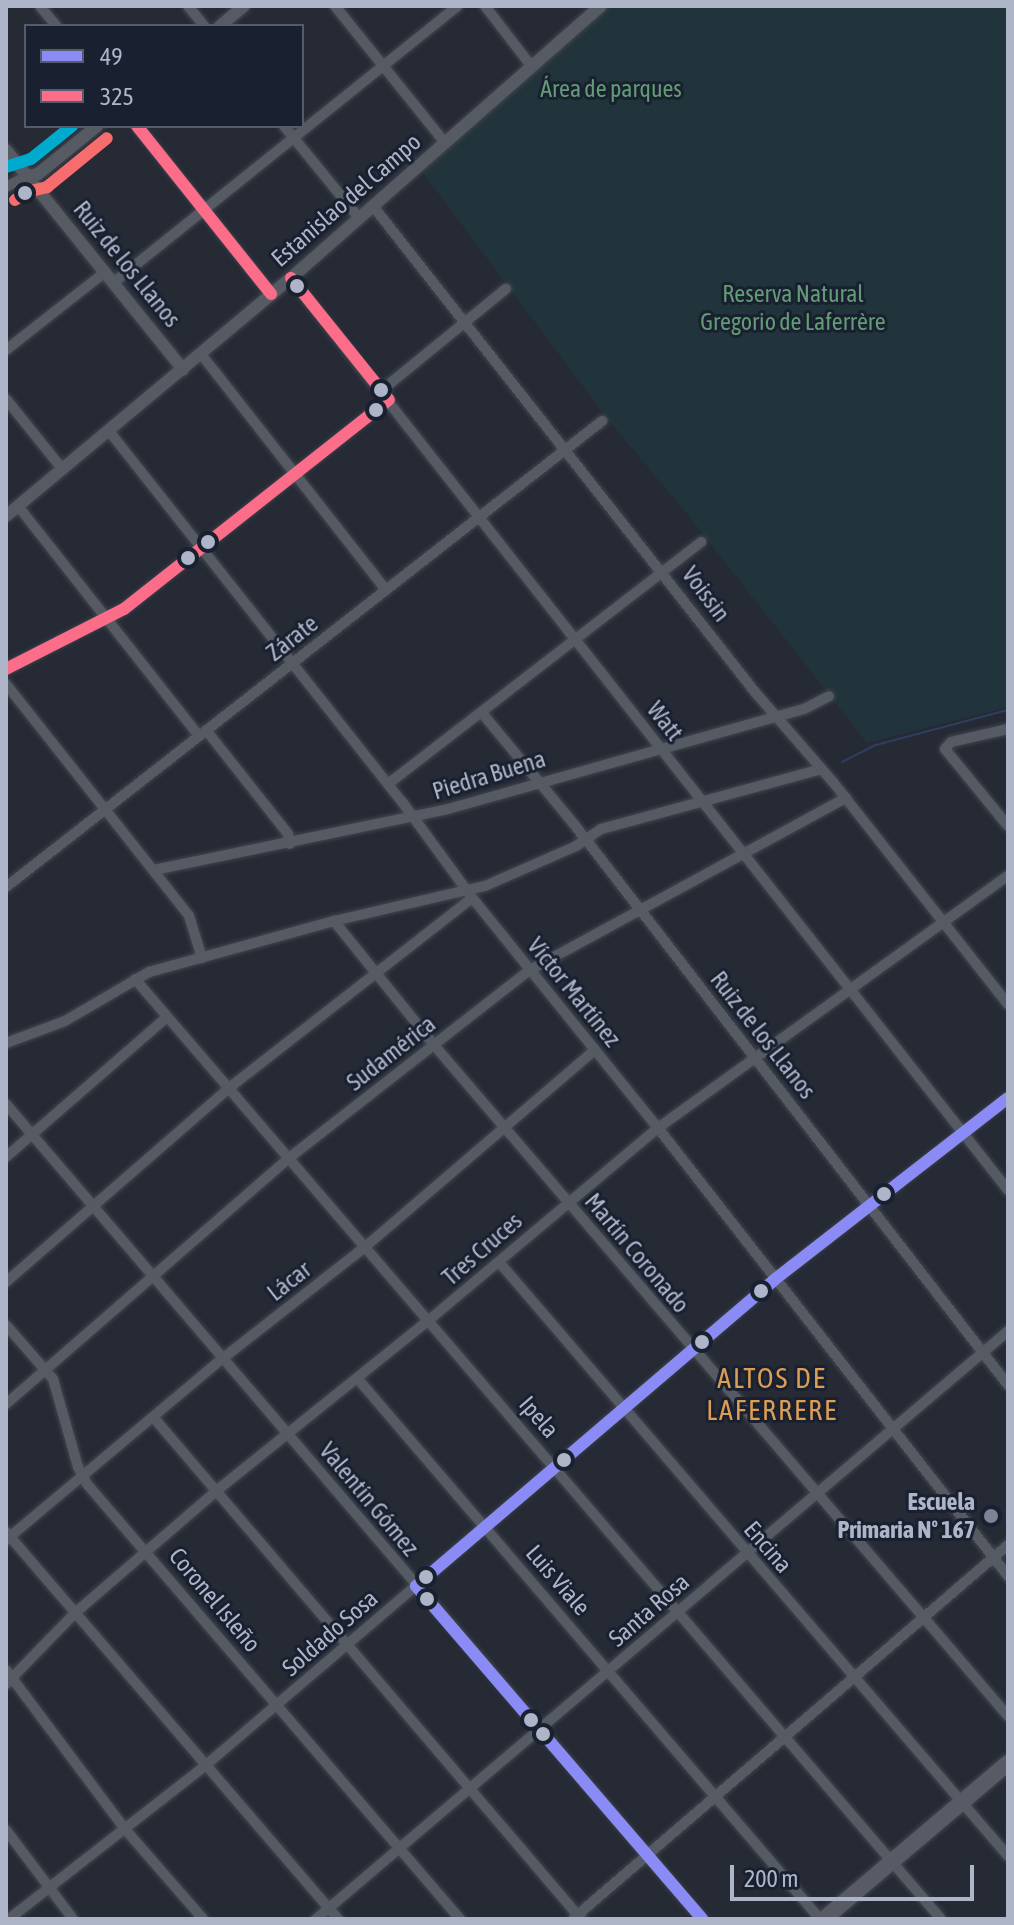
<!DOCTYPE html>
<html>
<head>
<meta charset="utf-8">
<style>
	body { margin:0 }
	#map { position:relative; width:1014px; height:1925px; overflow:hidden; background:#252a35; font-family:"Asap Condensed",sans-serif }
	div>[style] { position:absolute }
	.green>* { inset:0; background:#22343b }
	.stream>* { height:2px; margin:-1px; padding:0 1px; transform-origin:1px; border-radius:1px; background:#2f3d5e }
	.roads { filter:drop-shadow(0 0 2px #42454e) drop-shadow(0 0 2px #42454e) }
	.minor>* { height:10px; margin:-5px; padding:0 5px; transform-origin:5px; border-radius:5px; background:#565a63 }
	.tertiary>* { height:12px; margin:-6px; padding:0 6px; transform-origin:6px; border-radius:6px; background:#565a63 }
	.primary>* { height:16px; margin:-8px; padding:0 8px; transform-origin:8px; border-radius:8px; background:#585b65 }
	.bus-1>* { height:12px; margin:-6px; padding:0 6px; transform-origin:6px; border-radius:6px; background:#8a8bf5 }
	.bus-2>* { height:12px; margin:-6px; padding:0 6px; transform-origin:6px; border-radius:6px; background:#fb6d88 }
	.bus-3>* { height:12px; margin:-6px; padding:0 6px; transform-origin:6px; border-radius:6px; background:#f76d6d }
	.bus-4>* { height:12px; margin:-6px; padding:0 6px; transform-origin:6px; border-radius:6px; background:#00a9ce }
	.dots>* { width:22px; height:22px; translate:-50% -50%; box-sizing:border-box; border:4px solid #192030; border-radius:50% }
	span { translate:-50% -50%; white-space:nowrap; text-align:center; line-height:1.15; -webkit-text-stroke:6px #192030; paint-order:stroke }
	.park-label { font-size:24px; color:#639b76 }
	.street-label { font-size:24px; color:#aeb5c8 }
	.poi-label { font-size:24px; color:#aeb5c8; font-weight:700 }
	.right { translate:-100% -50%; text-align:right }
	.quarter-label { font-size:28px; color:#dd9e54; letter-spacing:2px }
	.frame { position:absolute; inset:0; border:8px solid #aeb5c8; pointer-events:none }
	.legend { position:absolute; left:24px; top:24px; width:280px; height:104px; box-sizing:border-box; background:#192030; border:2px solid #555c6d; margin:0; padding:10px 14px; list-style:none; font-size:24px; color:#aeb5c8 }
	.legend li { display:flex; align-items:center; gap:16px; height:40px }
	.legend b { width:40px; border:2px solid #555c6d }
	.scale { position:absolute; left:730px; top:1865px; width:244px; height:36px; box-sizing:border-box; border:4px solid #aeb5c8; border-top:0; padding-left:10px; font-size:24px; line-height:28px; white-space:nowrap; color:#aeb5c8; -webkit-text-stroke:6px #192030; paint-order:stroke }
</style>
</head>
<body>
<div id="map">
	<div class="green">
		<i style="clip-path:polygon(601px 6px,1008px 6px,1008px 707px,867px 743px,688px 515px,609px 421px,418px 166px)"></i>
	</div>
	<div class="stream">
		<i style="left:842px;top:762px;width:38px;rotate:-27deg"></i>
		<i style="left:876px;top:745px;width:137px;rotate:-14.9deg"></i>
	</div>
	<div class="roads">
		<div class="minor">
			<i style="left:40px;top:6px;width:26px;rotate:51deg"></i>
			<i style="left:188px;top:6px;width:26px;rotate:51deg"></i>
			<i style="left:335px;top:6px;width:176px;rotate:51.2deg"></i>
			<i style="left:485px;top:6px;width:77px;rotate:52.4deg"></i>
			<i style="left:137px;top:126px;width:215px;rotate:51.4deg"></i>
			<i style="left:284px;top:126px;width:119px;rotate:50.8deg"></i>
			<i style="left:6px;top:187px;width:24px;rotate:-28deg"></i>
			<i style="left:373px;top:206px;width:618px;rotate:51.83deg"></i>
			<i style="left:755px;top:692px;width:119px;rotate:49.1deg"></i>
			<i style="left:833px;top:782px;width:283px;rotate:51.8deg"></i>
			<i style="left:291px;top:278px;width:1160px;rotate:51.83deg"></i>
			<i style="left:113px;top:283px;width:442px;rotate:-38.8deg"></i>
			<i style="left:6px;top:350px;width:126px;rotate:-38.2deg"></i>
			<i style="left:201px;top:354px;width:300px;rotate:51.9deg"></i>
			<i style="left:382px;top:390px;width:160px;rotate:-39.2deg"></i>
			<i style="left:6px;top:399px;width:91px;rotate:51.2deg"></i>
			<i style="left:109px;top:431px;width:474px;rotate:51.7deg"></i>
			<i style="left:403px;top:803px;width:114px;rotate:53.9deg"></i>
			<i style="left:470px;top:895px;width:299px;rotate:51.1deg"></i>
			<i style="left:658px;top:1128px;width:569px;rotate:52deg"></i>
			<i style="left:18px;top:506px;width:293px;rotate:51.8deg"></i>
			<i style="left:6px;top:669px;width:132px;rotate:-27deg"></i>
			<i style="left:124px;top:609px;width:337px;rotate:-38.3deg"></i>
			<i style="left:6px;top:684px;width:295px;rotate:51.7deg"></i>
			<i style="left:189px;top:916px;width:44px;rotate:72.8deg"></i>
			<i style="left:482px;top:713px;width:149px;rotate:50.4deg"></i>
			<i style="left:577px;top:828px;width:704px;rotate:52.27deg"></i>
			<i style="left:1008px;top:729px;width:58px;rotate:167.2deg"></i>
			<i style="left:951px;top:742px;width:9px;rotate:131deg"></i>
			<i style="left:945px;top:749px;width:99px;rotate:50.7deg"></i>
			<i style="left:206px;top:730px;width:132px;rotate:51.7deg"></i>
			<i style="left:288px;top:834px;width:10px;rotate:79deg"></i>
			<i style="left:388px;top:784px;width:396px;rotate:-37.7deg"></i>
			<i style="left:154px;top:870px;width:300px;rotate:-11.7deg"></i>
			<i style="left:448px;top:809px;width:370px;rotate:-15.7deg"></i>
			<i style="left:804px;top:709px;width:28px;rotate:-27deg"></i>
			<i style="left:6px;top:887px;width:757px;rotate:-38.02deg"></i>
			<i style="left:334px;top:921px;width:159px;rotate:51.1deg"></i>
			<i style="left:434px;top:1045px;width:883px;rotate:49.46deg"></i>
			<i style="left:135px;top:979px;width:1238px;rotate:49.39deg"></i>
			<i style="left:6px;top:1043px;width:63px;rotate:-20.4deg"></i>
			<i style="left:65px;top:1021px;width:97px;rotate:-30.3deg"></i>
			<i style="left:149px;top:972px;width:192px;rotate:-15.4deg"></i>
			<i style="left:334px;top:921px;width:155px;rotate:-13.1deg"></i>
			<i style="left:485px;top:886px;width:99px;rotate:-23.7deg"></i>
			<i style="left:576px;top:846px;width:30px;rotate:-34deg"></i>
			<i style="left:601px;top:829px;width:229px;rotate:-15.2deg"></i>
			<i style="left:6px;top:1104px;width:1072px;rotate:49.5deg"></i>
			<i style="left:6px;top:1157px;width:213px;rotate:-41deg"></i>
			<i style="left:499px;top:1262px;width:782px;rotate:49.41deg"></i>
			<i style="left:6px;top:1282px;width:296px;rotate:-41deg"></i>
			<i style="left:229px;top:1088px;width:308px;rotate:-38deg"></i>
			<i style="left:6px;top:1325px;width:72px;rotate:49deg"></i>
			<i style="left:53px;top:1379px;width:91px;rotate:74.1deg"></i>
			<i style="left:78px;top:1467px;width:19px;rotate:62deg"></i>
			<i style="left:87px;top:1484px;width:573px;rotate:49.39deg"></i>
			<i style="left:357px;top:1378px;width:712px;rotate:49.44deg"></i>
			<i style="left:6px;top:1404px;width:375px;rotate:-41deg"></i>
			<i style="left:289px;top:1158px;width:306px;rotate:-38deg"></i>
			<i style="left:530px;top:970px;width:360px;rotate:-28.6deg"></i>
			<i style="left:154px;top:1418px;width:658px;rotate:49.56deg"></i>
			<i style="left:6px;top:1532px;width:510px;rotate:49.37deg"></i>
			<i style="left:6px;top:1540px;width:282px;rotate:-40deg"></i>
			<i style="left:222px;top:1359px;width:182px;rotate:-38.1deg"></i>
			<i style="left:365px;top:1247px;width:303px;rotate:-40.6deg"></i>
			<i style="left:6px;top:1670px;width:197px;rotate:53.2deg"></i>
			<i style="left:124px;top:1828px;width:121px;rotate:49deg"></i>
			<i style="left:6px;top:1684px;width:99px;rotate:-45.8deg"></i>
			<i style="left:75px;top:1613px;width:185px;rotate:-40.8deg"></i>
			<i style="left:215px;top:1492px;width:275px;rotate:-38.8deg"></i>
			<i style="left:429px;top:1320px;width:299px;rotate:-40deg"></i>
			<i style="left:658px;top:1128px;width:431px;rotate:-35.8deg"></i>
			<i style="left:6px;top:1830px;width:111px;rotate:53deg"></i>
			<i style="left:574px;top:1918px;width:572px;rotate:-40.68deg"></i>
			<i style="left:9px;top:1919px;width:250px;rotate:-38deg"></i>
			<i style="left:206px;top:1765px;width:747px;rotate:-40.49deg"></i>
			<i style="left:774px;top:1280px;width:296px;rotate:-37.9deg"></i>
			<i style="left:316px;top:1919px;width:908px;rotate:-40.35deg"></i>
		</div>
		<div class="tertiary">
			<i style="left:220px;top:26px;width:31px;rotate:-40deg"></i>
			<i style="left:6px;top:150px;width:282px;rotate:51.1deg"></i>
			<i style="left:27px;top:176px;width:11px;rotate:-10deg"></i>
			<i style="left:38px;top:174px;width:76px;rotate:-39.1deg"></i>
			<i style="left:6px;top:516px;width:371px;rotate:-39.9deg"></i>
			<i style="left:291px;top:278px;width:412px;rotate:-41.3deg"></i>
		</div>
		<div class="primary">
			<i style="left:824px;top:1919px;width:241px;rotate:-40.3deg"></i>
		</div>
	</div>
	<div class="bus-1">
		<i style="left:416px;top:1586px;width:471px;rotate:-40.5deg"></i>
		<i style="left:774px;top:1280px;width:296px;rotate:-37.9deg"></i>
		<i style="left:416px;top:1586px;width:439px;rotate:49.3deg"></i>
	</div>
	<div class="bus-2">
		<i style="left:137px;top:126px;width:215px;rotate:51.4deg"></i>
		<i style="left:291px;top:278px;width:156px;rotate:51.2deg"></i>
		<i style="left:6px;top:669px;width:132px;rotate:-27deg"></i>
		<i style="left:124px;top:609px;width:337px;rotate:-38.3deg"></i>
	</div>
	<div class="bus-3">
		<i style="left:15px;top:200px;width:14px;rotate:-36deg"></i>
		<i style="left:26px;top:192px;width:22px;rotate:-13deg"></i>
		<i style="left:47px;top:187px;width:77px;rotate:-39.2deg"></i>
	</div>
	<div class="bus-4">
		<i style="left:6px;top:167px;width:26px;rotate:-18deg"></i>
		<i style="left:31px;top:159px;width:53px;rotate:-38.8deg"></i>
	</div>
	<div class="dots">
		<i style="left:25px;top:193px;background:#aeb5c8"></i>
		<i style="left:297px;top:286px;background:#aeb5c8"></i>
		<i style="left:381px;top:390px;background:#aeb5c8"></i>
		<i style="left:376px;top:410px;background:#aeb5c8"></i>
		<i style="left:208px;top:542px;background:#aeb5c8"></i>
		<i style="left:188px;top:558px;background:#aeb5c8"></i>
		<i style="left:884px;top:1194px;background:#aeb5c8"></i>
		<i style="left:761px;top:1291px;background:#aeb5c8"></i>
		<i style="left:702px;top:1342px;background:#aeb5c8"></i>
		<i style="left:564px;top:1460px;background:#aeb5c8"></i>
		<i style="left:991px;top:1516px;background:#7e8495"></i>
		<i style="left:426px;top:1577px;background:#aeb5c8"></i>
		<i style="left:427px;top:1599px;background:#aeb5c8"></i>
		<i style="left:531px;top:1720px;background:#aeb5c8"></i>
		<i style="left:543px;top:1734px;background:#aeb5c8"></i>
	</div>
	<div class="park-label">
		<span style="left:611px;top:89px">Área de parques</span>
		<span style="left:793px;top:308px">Reserva Natural<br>Gregorio de Laferrère</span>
	</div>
	<div class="street-label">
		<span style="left:346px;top:200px;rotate:-41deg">Estanislao del Campo</span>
		<span style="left:127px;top:264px;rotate:51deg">Ruiz de los Llanos</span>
		<span style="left:706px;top:594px;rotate:53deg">Voissin</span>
		<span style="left:292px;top:638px;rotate:-38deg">Zárate</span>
		<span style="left:665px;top:721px;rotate:52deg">Watt</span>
		<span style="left:489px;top:775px;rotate:-17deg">Piedra Buena</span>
		<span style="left:574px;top:992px;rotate:51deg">Víctor Martínez</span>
		<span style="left:763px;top:1035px;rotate:52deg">Ruiz de los Llanos</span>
		<span style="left:391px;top:1053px;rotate:-38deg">Sudamérica</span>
		<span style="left:482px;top:1249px;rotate:-41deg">Tres Cruces</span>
		<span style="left:637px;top:1253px;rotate:50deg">Martín Coronado</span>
		<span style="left:289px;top:1281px;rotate:-38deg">Lácar</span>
		<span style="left:539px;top:1417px;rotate:49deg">Ipela</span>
		<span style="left:369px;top:1499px;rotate:50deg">Valentín Gómez</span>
		<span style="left:768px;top:1547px;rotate:49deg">Encina</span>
		<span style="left:558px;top:1580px;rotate:49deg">Luis Viale</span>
		<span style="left:215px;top:1600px;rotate:50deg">Coronel Isleño</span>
		<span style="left:649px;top:1610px;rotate:-41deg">Santa Rosa</span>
		<span style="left:330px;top:1633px;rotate:-41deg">Soldado Sosa</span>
	</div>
	<div class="poi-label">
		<span class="right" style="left:975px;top:1516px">Escuela<br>Primaria Nº 167</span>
	</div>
	<div class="quarter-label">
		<span style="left:772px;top:1394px">ALTOS DE<br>LAFERRERE</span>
	</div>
	<div class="frame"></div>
	<ul class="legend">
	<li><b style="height:10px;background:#8a8bf5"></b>49</li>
	<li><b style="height:10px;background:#fb6d88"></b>325</li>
	</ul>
	<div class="scale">200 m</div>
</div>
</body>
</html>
